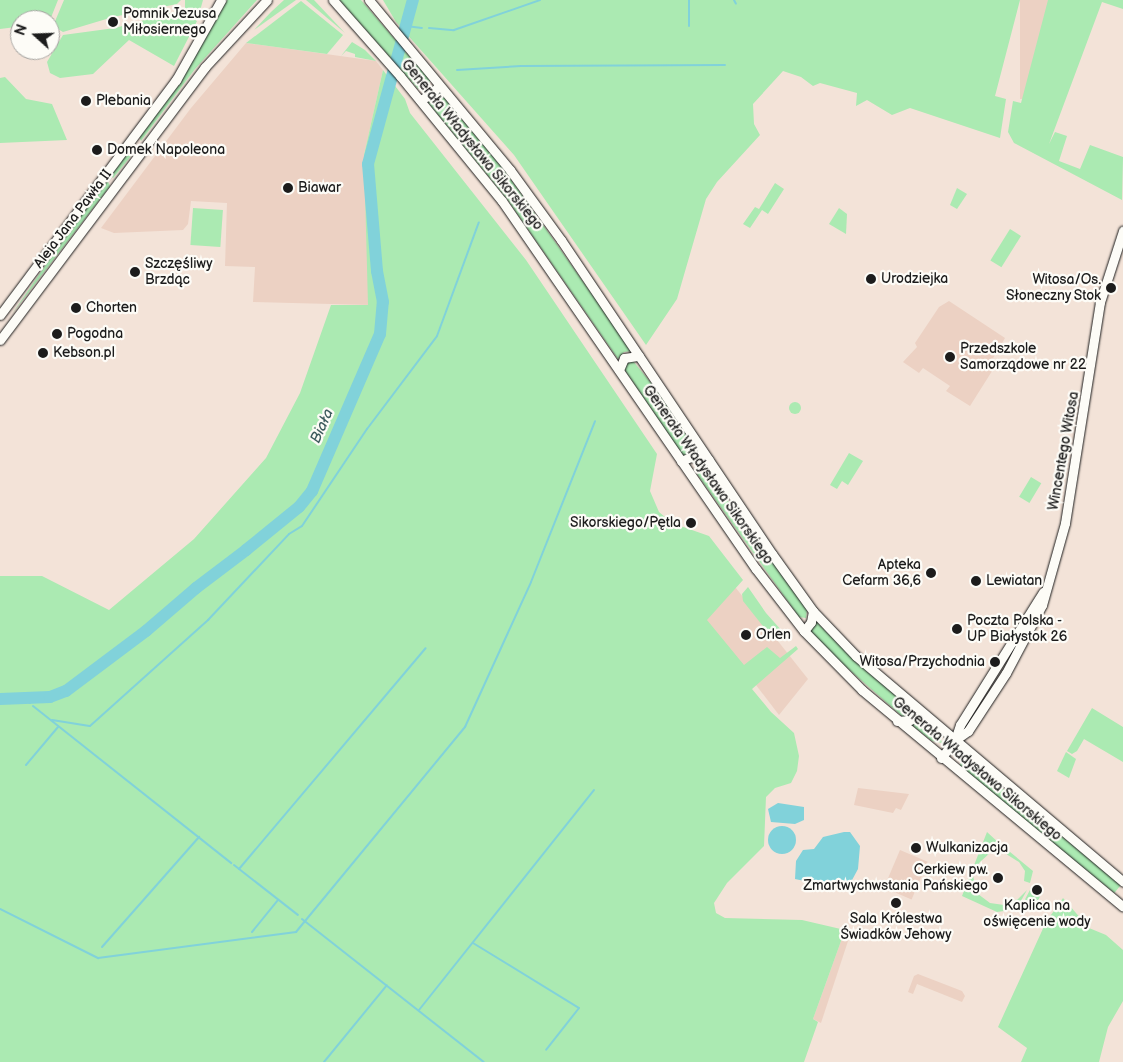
<!DOCTYPE html>
<html>
<head>
<meta charset="utf-8">
<style>
	body { margin:0 }
	#map { position:relative; width:1123px; height:1062px; overflow:hidden; background:#f3e3d8; font-family:"Balsamiq Sans",sans-serif }
	div>[style] { position:absolute }
	.built>* { inset:0; background:#ecd1c3; transform-origin:0 0 }
	.green>* { inset:0; background:#abeab2; transform-origin:0 0 }
	.round { border-radius:50% }
	.water>* { inset:0; background:#81d2da }
	.stream>* { height:2px; margin:-1px; padding:0 1px; transform-origin:1px; border-radius:1px; background:#81d2da }
	.river>* { height:12px; margin:-6px; padding:0 6px; transform-origin:6px; border-radius:6px; background:#81d2da }
	.roads { filter:drop-shadow(0 0 1px #1c1c1c) drop-shadow(0 0 1px #1c1c1c) }
	.secondary>* { height:9px; margin:-4.5px; padding:0 4.5px; transform-origin:4.5px; border-radius:4.5px; background:#fdfcf7 }
	.dots>* { width:14px; height:14px; translate:-50% -50%; box-sizing:border-box; border:2px solid #fdfcf7; border-radius:50% }
	span { translate:-50% -50%; white-space:nowrap; text-align:center; line-height:1.15; -webkit-text-stroke:4.5px #fdfcf7; paint-order:stroke }
	.poi-label { font-size:14px; color:#1c1c1c }
	.left { translate:0 -50%; text-align:left }
	.right { translate:-100% -50%; text-align:right }
	.street-label { font-size:14px; color:#1c1c1c }
	.water-label { font-size:15px; color:#3f5c5e; font-style:italic }
	.north { position:absolute; left:10px; top:10px; width:50px; height:50px; box-sizing:border-box; background:#fdfcf7; border:1px solid #a3a29f; border-radius:50%; rotate:290deg; font-size:14px; font-weight:700; line-height:20px; text-align:center; color:#1c1c1c }
	.north::after { content:''; display:block; margin:auto; width:18px; height:22px; background:#1c1c1c; clip-path:polygon(50% 0,100% 100%,50% 72%,0 100%) }
</style>
</head>
<body>
<div id="map">
	<div class="built">
		<i style="left:1020px;top:0;width:28px;height:99px"></i>
		<i style="clip-path:polygon(246px 43px,376px 61px,383px 70px,364px 155px,369px 305px,253px 302px,255px 267px,225px 266px,227px 203px,191px 201px,188px 224px,183px 230px,114px 233px,101px 228px,191px 108px)"></i>
		<i style="clip-path:polygon(949px 301px,1005px 338px,989px 365px,994px 368px,970px 406px,946px 391px,950px 386px,923px 368px,919px 373px,903px 362px,917px 347px,915px 343px,939px 307px)"></i>
		<i style="clip-path:polygon(732px 583px,808px 679px,779px 715px,704px 617px)"></i>
		<i style="clip-path:polygon(858px 788px,909px 794px,901px 810px,896px 808px,893px 813px,854px 805px)"></i>
		<i style="left:900px;top:850px;width:30px;height:41px;rotate:23deg"></i>
		<i style="clip-path:polygon(845px 930px,851px 932px,821px 1023px,813px 1019px)"></i>
		<i style="clip-path:polygon(918px 974px,962px 991px,965px 996px,962px 1002px,917px 984px,913px 994px,908px 992px,914px 976px)"></i>
	</div>
	<div class="green">
		<i style="clip-path:polygon(0 0,58px 0,50px 20px,20px 20px,20px 25px,16px 27px,0 29px)"></i>
		<i style="clip-path:polygon(64px 0,181px 0,177px 4px,113px 17px,63px 32px,53px 26px)"></i>
		<i style="clip-path:polygon(185px 0,203px 0,198px 18px,185px 11px)"></i>
		<i style="clip-path:polygon(227px 0,257px 0,195px 69px,141px 141px,139px 136px,189px 66px)"></i>
		<i style="clip-path:polygon(284px 0,296px 0,254px 30px,271px 12px)"></i>
		<i style="clip-path:polygon(306px 0,314px 0,345px 33px)"></i>
		<i style="clip-path:polygon(339px 0,361px 0,430px 80px,429px 89px,418px 89px)"></i>
		<i style="clip-path:polygon(383px 0,1020px 0,995px 96px,1006px 99px,1000px 138px,910px 108px,892px 115px,867px 100px,856px 106px,857px 93px,820px 83px,813px 86px,801px 77px,783px 71px,753px 104px,754px 124px,760px 135px,717px 182px,706px 199px,677px 299px,646px 345px,514px 155px,396px 22px)"></i>
		<i style="clip-path:polygon(1048px 0,1123px 0,1123px 9px,1102px 2px,1049px 144px,1055px 132px,1067px 136px,1059px 161px,1080px 169px,1090px 145px,1123px 157px,1122px 200px,1014px 143px,1008px 132px,1013px 101px,1021px 103px)"></i>
		<i style="clip-path:polygon(301px 1px,343px 35px,327px 54px,246px 43px)"></i>
		<i style="clip-path:polygon(178px 11px,197px 21px,174px 66px,129px 40px,93px 74px,60px 78px,50px 73px,47px 62px,63px 35px,115px 28px)"></i>
		<i style="clip-path:polygon(352px 42px,365px 50px,376px 61px,355px 57px,355px 54px,346px 51px,341px 56px)"></i>
		<i style="clip-path:polygon(383px 70px,405px 99px,410px 113px,526px 260px,657px 454px,650px 491px,659px 512px,672px 523px,709px 536px,743px 580px,707px 620px,744px 665px,767px 647px,780px 658px,796px 646px,798px 649px,752px 689px,771px 712px,794px 733px,799px 756px,797px 771px,791px 783px,775px 788px,766px 797px,764px 846px,727px 883px,714px 903px,716px 913px,725px 918px,802px 920px,845px 930px,813px 1019px,818px 1022px,804px 1062px,0 1062px,0 576px,42px 576px,109px 610px,194px 539px,266px 458px,300px 393px,331px 305px,368px 305px,364px 155px)"></i>
		<i style="clip-path:polygon(5px 77px,26px 99px,52px 104px,67px 140px,0 143px,0 78px)"></i>
		<i style="clip-path:polygon(438px 90px,505px 171px,632px 351px,624px 352px,618px 359px,507px 199px,426px 100px,435px 98px)"></i>
		<i style="left:133px;top:144px;width:6px;height:39px;rotate:39deg"></i>
		<i style="clip-path:polygon(108px 182px,110px 186px,12px 314px,68px 232px,104px 183px)"></i>
		<i style="clip-path:polygon(775px 183px,784px 189px,768px 214px,762px 210px,750px 228px,743px 224px,755px 207px,759px 209px)"></i>
		<i style="clip-path:polygon(957px 188px,967px 194px,957px 209px,950px 205px)"></i>
		<i style="left:193px;top:208px;width:30px;height:37px;rotate:4deg"></i>
		<i style="clip-path:polygon(839px 208px,847px 214px,846px 234px,829px 224px)"></i>
		<i style="left:1010px;top:229px;width:13px;height:37px;rotate:32deg"></i>
		<i style="clip-path:polygon(628px 361px,633px 361px,657px 390px,700px 455px,684px 457px,624px 369px)"></i>
		<i class="round" style="left:789px;top:402px;width:12px;height:12px"></i>
		<i style="clip-path:polygon(849px 453px,863px 461px,848px 485px,842px 481px,837px 489px,830px 485px)"></i>
		<i style="clip-path:polygon(705px 469px,807px 610px,806px 618px,799px 617px,697px 474px)"></i>
		<i style="left:1031px;top:477px;width:12px;height:23px;rotate:31deg"></i>
		<i style="clip-path:polygon(748px 587px,766px 613px,790px 640px,774px 640px,743px 601px,742px 594px)"></i>
		<i style="clip-path:polygon(816px 621px,844px 650px,910px 708px,910px 716px,903px 717px,829px 652px,809px 630px)"></i>
		<i style="clip-path:polygon(1092px 708px,1123px 727px,1123px 762px,1084px 739px,1077px 751px,1072px 754px,1067px 751px)"></i>
		<i style="clip-path:polygon(918px 714px,939px 732px,942px 743px,932px 741px,909px 723px)"></i>
		<i style="clip-path:polygon(1066px 752px,1076px 759px,1069px 778px,1057px 771px)"></i>
		<i style="left:965px;top:758px;width:201px;height:11px;rotate:39deg"></i>
		<i style="clip-path:polygon(987px 832px,1000px 844px,991px 844px,992px 851px,979px 863px,973px 876px,978px 894px,990px 903px,1004px 905px,1004px 911px,997px 912px,962px 896px)"></i>
		<i style="clip-path:polygon(995px 847px,1004px 847px,1033px 871px,1030px 883px,1024px 881px,1025px 871px,1019px 862px)"></i>
		<i style="clip-path:polygon(1031px 888px,1037px 894px,1042px 892px,1037px 903px,1021px 907px)"></i>
		<i style="clip-path:polygon(1027px 890px,1017px 908px,1009px 910px,1008px 903px,1018px 899px)"></i>
		<i style="clip-path:polygon(1063px 898px,1089px 928px,1106px 935px,1123px 950px,1123px 1001px,1108px 1027px,1099px 1062px,1021px 1062px,1027px 1048px,998px 1027px,1046px 922px)"></i>
	</div>
	<div class="water">
		<i style="clip-path:polygon(778px 803px,804px 807px,804px 820px,795px 824px,771px 822px,768px 809px)"></i>
		<i class="round" style="left:768px;top:826px;width:28px;height:28px"></i>
		<i style="clip-path:polygon(844px 832px,850px 832px,860px 846px,858px 869px,851px 882px,828px 886px,795px 879px,796px 861px,803px 850px,814px 849px,823px 837px)"></i>
	</div>
	<div class="stream">
		<i style="left:689px;top:0;width:26px;rotate:90deg"></i>
		<i style="left:734px;top:0;width:4px;rotate:63deg"></i>
		<i style="left:406px;top:26px;width:16px;rotate:7deg"></i>
		<i style="left:429px;top:28px;width:25px;rotate:5deg"></i>
		<i style="left:454px;top:30px;width:91px;rotate:-19.2deg"></i>
		<i style="left:457px;top:70px;width:64px;rotate:-3.6deg"></i>
		<i style="left:521px;top:66px;width:204px;rotate:-0.3deg"></i>
		<i style="left:22px;top:697px;width:10px;rotate:37deg"></i>
		<i style="left:33px;top:706px;width:253px;rotate:38.4deg"></i>
		<i style="left:52px;top:720px;width:38px;rotate:9deg"></i>
		<i style="left:90px;top:726px;width:159px;rotate:-41.9deg"></i>
		<i style="left:208px;top:620px;width:118px;rotate:-46.7deg"></i>
		<i style="left:289px;top:534px;width:15px;rotate:-32deg"></i>
		<i style="left:302px;top:526px;width:117px;rotate:-56.2deg"></i>
		<i style="left:367px;top:429px;width:116px;rotate:-53deg"></i>
		<i style="left:437px;top:336px;width:121px;rotate:-69.8deg"></i>
		<i style="left:26px;top:765px;width:50px;rotate:-49.9deg"></i>
		<i style="left:234px;top:865px;width:81px;rotate:38deg"></i>
		<i style="left:239px;top:869px;width:289px;rotate:-49.8deg"></i>
		<i style="left:0;top:909px;width:110px;rotate:26.6deg"></i>
		<i style="left:98px;top:958px;width:200px;rotate:-7.5deg"></i>
		<i style="left:296px;top:932px;width:266px;rotate:-50.5deg"></i>
		<i style="left:465px;top:727px;width:159px;rotate:-65.5deg"></i>
		<i style="left:531px;top:582px;width:173px;rotate:-68.3deg"></i>
		<i style="left:302px;top:919px;width:231px;rotate:38.2deg"></i>
		<i style="left:252px;top:932px;width:41px;rotate:-50.9deg"></i>
		<i style="left:473px;top:943px;width:124px;rotate:31.5deg"></i>
		<i style="left:579px;top:1008px;width:53px;rotate:128.2deg"></i>
		<i style="left:102px;top:947px;width:147px;rotate:-48.6deg"></i>
		<i style="left:419px;top:1010px;width:281px;rotate:-51.5deg"></i>
		<i style="left:324px;top:1062px;width:99px;rotate:-50.7deg"></i>
	</div>
	<div class="river">
		<i style="left:0;top:699px;width:50px;rotate:-2.3deg"></i>
		<i style="left:50px;top:697px;width:17px;rotate:-21deg"></i>
		<i style="left:66px;top:691px;width:100px;rotate:-36.9deg"></i>
		<i style="left:146px;top:631px;width:66px;rotate:-40.7deg"></i>
		<i style="left:196px;top:588px;width:63px;rotate:-37.2deg"></i>
		<i style="left:246px;top:550px;width:68px;rotate:-39.1deg"></i>
		<i style="left:299px;top:507px;width:21px;rotate:-51deg"></i>
		<i style="left:312px;top:491px;width:171px;rotate:-66.6deg"></i>
		<i style="left:380px;top:334px;width:32px;rotate:-85deg"></i>
		<i style="left:383px;top:302px;width:32px;rotate:-101deg"></i>
		<i style="left:377px;top:271px;width:107px;rotate:-94.8deg"></i>
		<i style="left:368px;top:164px;width:170px;rotate:-74.7deg"></i>
	</div>
	<div class="roads">
		<div class="secondary">
			<i style="left:333px;top:0;width:101px;rotate:48.6deg"></i>
			<i style="left:400px;top:76px;width:161px;rotate:50.8deg"></i>
			<i style="left:502px;top:201px;width:447px;rotate:55.4deg"></i>
			<i style="left:756px;top:569px;width:78px;rotate:52.3deg"></i>
			<i style="left:804px;top:631px;width:83px;rotate:45.5deg"></i>
			<i style="left:862px;top:690px;width:339px;rotate:39.7deg"></i>
			<i style="left:369px;top:0;width:221px;rotate:50.3deg"></i>
			<i style="left:510px;top:170px;width:87px;rotate:53.9deg"></i>
			<i style="left:561px;top:240px;width:378px;rotate:56.1deg"></i>
			<i style="left:772px;top:554px;width:70px;rotate:54.3deg"></i>
			<i style="left:813px;top:611px;width:62px;rotate:46.3deg"></i>
			<i style="left:856px;top:656px;width:350px;rotate:40.2deg"></i>
			<i style="left:420px;top:100px;width:13px;rotate:-27deg"></i>
			<i style="left:432px;top:94px;width:11px;rotate:-52deg"></i>
			<i style="left:0;top:315px;width:294px;rotate:-53.2deg"></i>
			<i style="left:176px;top:80px;width:92px;rotate:-60.6deg"></i>
			<i style="left:0;top:340px;width:341px;rotate:-53.1deg"></i>
			<i style="left:205px;top:67px;width:91px;rotate:-47.2deg"></i>
			<i style="left:619px;top:370px;width:13px;rotate:-67deg"></i>
			<i style="left:624px;top:358px;width:15px;rotate:-8deg"></i>
			<i style="left:681px;top:461px;width:11px;rotate:-22deg"></i>
			<i style="left:691px;top:457px;width:18px;rotate:9deg"></i>
			<i style="left:804px;top:631px;width:11px;rotate:-52deg"></i>
			<i style="left:811px;top:622px;width:11px;rotate:-80deg"></i>
			<i style="left:897px;top:721px;width:13px;rotate:-4deg"></i>
			<i style="left:910px;top:720px;width:14px;rotate:-60deg"></i>
			<i style="left:955px;top:740px;width:16px;rotate:-72deg"></i>
			<i style="left:960px;top:725px;width:157px;rotate:-58deg"></i>
			<i style="left:941px;top:758px;width:23px;rotate:-52deg"></i>
			<i style="left:955px;top:740px;width:16px;rotate:-35deg"></i>
			<i style="left:968px;top:731px;width:69px;rotate:-56.8deg"></i>
			<i style="left:1006px;top:673px;width:77px;rotate:-62.1deg"></i>
			<i style="left:1042px;top:605px;width:85px;rotate:-74.3deg"></i>
			<i style="left:1065px;top:523px;width:224px;rotate:-81deg"></i>
			<i style="left:1100px;top:302px;width:75px;rotate:-72.1deg"></i>
		</div>
	</div>
	<div class="dots">
		<i style="left:113px;top:22px;background:#1c1c1c"></i>
		<i style="left:86px;top:101px;background:#1c1c1c"></i>
		<i style="left:97px;top:150px;background:#1c1c1c"></i>
		<i style="left:288px;top:188px;background:#1c1c1c"></i>
		<i style="left:135px;top:272px;background:#1c1c1c"></i>
		<i style="left:871px;top:279px;background:#1c1c1c"></i>
		<i style="left:1111px;top:288px;background:#1c1c1c"></i>
		<i style="left:76px;top:308px;background:#1c1c1c"></i>
		<i style="left:57px;top:334px;background:#1c1c1c"></i>
		<i style="left:43px;top:353px;background:#1c1c1c"></i>
		<i style="left:950px;top:357px;background:#1c1c1c"></i>
		<i style="left:691px;top:523px;background:#1c1c1c"></i>
		<i style="left:931px;top:573px;background:#1c1c1c"></i>
		<i style="left:976px;top:581px;background:#1c1c1c"></i>
		<i style="left:957px;top:629px;background:#1c1c1c"></i>
		<i style="left:746px;top:635px;background:#1c1c1c"></i>
		<i style="left:995px;top:662px;background:#1c1c1c"></i>
		<i style="left:916px;top:848px;background:#1c1c1c"></i>
		<i style="left:998px;top:878px;background:#1c1c1c"></i>
		<i style="left:1037px;top:890px;background:#1c1c1c"></i>
		<i style="left:896px;top:903px;background:#1c1c1c"></i>
	</div>
	<div class="poi-label">
		<span class="left" style="left:123px;top:22px">Pomnik Jezusa<br>Miłosiernego</span>
		<span class="left" style="left:96px;top:101px">Plebania</span>
		<span class="left" style="left:107px;top:150px">Domek Napoleona</span>
		<span class="left" style="left:298px;top:188px">Biawar</span>
		<span class="left" style="left:145px;top:272px">Szczęśliwy<br>Brzdąc</span>
		<span class="left" style="left:881px;top:279px">Urodziejka</span>
		<span class="right" style="left:1101px;top:288px">Witosa/Os.<br>Słoneczny Stok</span>
		<span class="left" style="left:86px;top:308px">Chorten</span>
		<span class="left" style="left:67px;top:334px">Pogodna</span>
		<span class="left" style="left:960px;top:357px">Przedszkole<br>Samorządowe nr 22</span>
		<span class="left" style="left:53px;top:353px">Kebson.pl</span>
		<span class="right" style="left:681px;top:523px">Sikorskiego/Pętla</span>
		<span class="right" style="left:921px;top:573px">Apteka<br>Cefarm 36,6</span>
		<span class="left" style="left:986px;top:581px">Lewiatan</span>
		<span class="left" style="left:967px;top:629px">Poczta Polska -<br>UP Białystok 26</span>
		<span class="left" style="left:756px;top:635px">Orlen</span>
		<span class="right" style="left:985px;top:662px">Witosa/Przychodnia</span>
		<span class="left" style="left:926px;top:848px">Wulkanizacja</span>
		<span class="right" style="left:988px;top:878px">Cerkiew pw.<br>Zmartwychwstania Pańskiego</span>
		<span style="left:1037px;top:914px">Kaplica na<br>oświęcenie wody</span>
		<span style="left:896px;top:927px">Sala Królestwa<br>Świadków Jehowy</span>
	</div>
	<div class="street-label">
		<span style="left:472px;top:145px;rotate:51deg">Generała Władysława Sikorskiego</span>
		<span style="left:73px;top:219px;rotate:-53deg">Aleja Jana Pawła II</span>
		<span style="left:1064px;top:451px;rotate:-80deg">Wincentego Witosa</span>
		<span style="left:708px;top:475px;rotate:55deg">Generała Władysława Sikorskiego</span>
		<span style="left:977px;top:769px;rotate:40deg">Generała Władysława Sikorskiego</span>
	</div>
	<div class="water-label">
		<span style="left:322px;top:426px;rotate:-66deg">Biała</span>
	</div>
	<div class="north">N</div>
</div>
</body>
</html>
